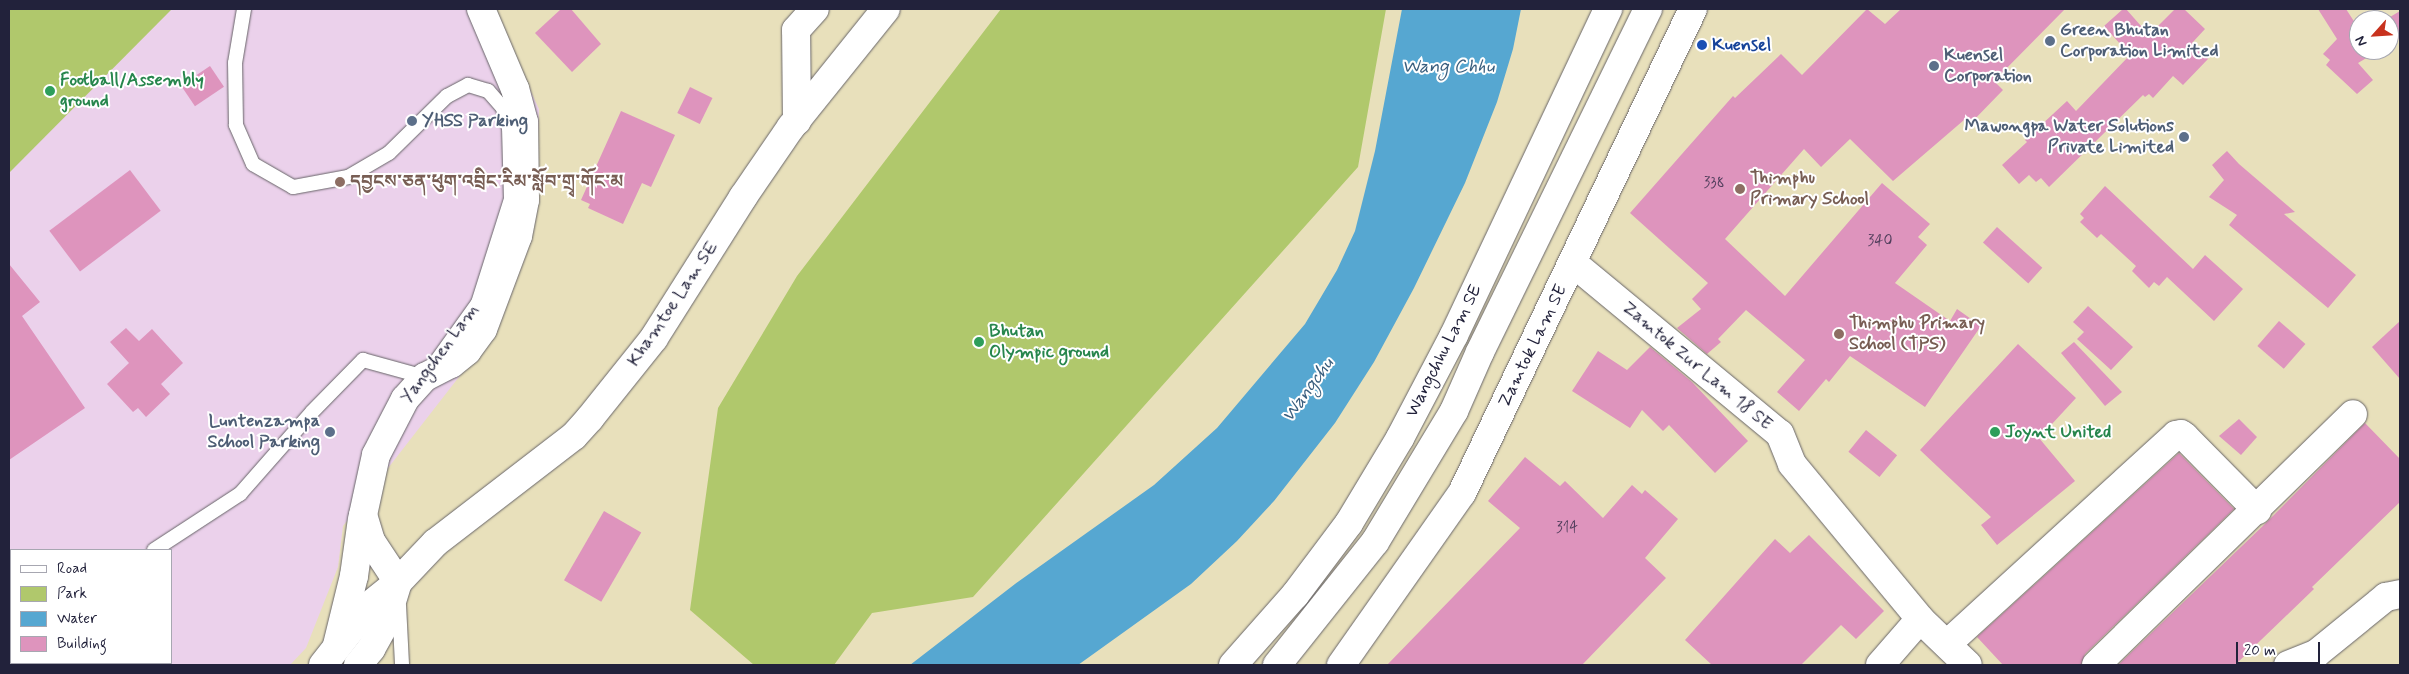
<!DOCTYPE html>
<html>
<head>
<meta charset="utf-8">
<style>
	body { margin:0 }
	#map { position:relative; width:2409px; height:674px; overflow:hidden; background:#e8e0bb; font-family:Mynerve,"Noto Serif Tibetan",sans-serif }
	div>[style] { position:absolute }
	.built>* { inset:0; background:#ebd1eb }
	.green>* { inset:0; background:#b0c86c }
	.water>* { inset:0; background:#56a7d1 }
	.building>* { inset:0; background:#de94bd; transform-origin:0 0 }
	.roads { filter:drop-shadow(0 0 1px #676468) drop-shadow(0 0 1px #676468) }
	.service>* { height:14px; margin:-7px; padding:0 7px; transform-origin:7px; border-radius:7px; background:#fff }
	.minor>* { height:28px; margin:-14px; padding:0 14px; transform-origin:14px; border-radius:14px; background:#fff }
	.secondary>* { height:28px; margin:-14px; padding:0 14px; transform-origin:14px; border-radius:14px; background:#fff }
	.primary>* { height:28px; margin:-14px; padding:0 14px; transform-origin:14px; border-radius:14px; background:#fff }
	.trunk>* { height:28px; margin:-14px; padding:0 14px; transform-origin:14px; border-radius:14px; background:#fff }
	.dots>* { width:14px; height:14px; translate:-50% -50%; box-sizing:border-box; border:2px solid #fff; border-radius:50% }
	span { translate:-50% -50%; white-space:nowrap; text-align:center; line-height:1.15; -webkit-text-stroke:4px #fff; paint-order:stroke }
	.number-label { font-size:15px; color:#513e5c }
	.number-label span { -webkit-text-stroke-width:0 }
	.service-label { font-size:18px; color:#4e5e75; font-weight:700 }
	.left { translate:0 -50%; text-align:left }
	.right { translate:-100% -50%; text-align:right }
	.transit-label { font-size:18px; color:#164399; font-weight:700 }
	.leisure-label { font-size:18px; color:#27864d; font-weight:700 }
	.education-label { font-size:18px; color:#785e54; font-weight:700 }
	.street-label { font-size:18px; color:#22223b }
	.water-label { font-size:19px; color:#395e7e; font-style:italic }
	.frame { position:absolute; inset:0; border:10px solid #22223b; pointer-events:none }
	.legend { position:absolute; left:10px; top:549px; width:162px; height:115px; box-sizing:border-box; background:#fff; border:1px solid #a7a7b1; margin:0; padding:6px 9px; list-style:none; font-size:15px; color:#22223b }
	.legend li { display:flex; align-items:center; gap:10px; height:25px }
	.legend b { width:25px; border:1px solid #a7a7b1 }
	.north { position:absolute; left:2349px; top:10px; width:50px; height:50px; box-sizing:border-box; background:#fff; border:1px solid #a7a7b1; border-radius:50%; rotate:244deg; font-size:14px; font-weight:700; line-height:20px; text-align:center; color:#22223b }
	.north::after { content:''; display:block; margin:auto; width:18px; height:22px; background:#c8321e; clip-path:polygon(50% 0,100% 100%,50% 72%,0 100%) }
	.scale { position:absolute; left:2236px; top:642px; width:84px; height:22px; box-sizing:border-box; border:2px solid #22223b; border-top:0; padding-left:6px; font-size:15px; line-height:18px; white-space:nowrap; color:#22223b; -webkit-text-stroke:4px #fff; paint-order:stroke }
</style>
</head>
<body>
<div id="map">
	<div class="built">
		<i style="clip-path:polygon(evenodd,9px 9px,492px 9px,539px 109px,535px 217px,490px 337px,343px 526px,338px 567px,306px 648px,290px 665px,9px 665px,9px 9px,11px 550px,171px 550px,171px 663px,11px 663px,11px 550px)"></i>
	</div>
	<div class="green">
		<i style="clip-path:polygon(9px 9px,172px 9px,9px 173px)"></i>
		<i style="clip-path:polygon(1001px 9px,1386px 9px,1358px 167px,973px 597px,872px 613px,834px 665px,754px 665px,690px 610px,718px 408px,797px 276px)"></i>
	</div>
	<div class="water">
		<i style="clip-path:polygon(1402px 9px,1521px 9px,1513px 49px,1497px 102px,1465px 183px,1414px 288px,1374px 362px,1335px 423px,1274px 501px,1237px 541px,1191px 584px,1078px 665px,910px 665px,1015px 584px,1154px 485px,1217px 428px,1305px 324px,1337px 270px,1355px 231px,1375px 151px)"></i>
	</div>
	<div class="building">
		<i style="clip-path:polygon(561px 9px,571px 9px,601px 44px,572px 72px,535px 33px)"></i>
		<i style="clip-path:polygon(1867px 9px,1885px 24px,1901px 9px,2065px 9px,1994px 81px,2003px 90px,1969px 125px,1964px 120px,1893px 181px,1850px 139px,1821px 167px,1804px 149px,1725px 239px,1785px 296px,1882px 183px,1930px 224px,1918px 237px,1927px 245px,1895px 283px,1950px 321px,1957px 309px,1981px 326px,1925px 407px,1850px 356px,1829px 382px,1826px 379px,1799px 411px,1777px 392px,1805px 360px,1746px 310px,1718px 339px,1721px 342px,1707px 354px,1677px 328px,1701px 309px,1692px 299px,1708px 283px,1630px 213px,1733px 96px,1735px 98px,1781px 54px,1802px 75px)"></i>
		<i style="clip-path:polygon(2123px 9px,2126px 9px,2149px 35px,2175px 9px,2184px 9px,2205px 29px,2192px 43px,2208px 59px,2183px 85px,2173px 76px,2153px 98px,2149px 94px,2145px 97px,2143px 95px,2049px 187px,2041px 178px,2036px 182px,2029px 175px,2019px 184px,2002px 165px,2027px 142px,2025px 140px,2067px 101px,2076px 111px,2130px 55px,2104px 26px)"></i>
		<i style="clip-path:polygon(2318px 9px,2346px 9px,2359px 29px,2359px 50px,2380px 50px,2358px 63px,2373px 80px,2357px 94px,2326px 65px,2330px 60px,2323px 54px,2337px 39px)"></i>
		<i style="clip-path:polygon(2400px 11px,2400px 38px,2389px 45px,2389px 20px,2385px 20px)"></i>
		<i style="left:210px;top:66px;width:25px;height:35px;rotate:56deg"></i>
		<i style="left:690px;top:87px;width:25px;height:29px;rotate:26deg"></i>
		<i style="clip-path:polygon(621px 111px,675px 135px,651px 187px,642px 183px,623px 224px,588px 208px,590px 204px,581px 200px)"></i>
		<i style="clip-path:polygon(2227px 151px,2239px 164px,2295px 212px,2284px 214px,2356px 275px,2328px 308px,2229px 225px,2237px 215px,2209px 197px,2224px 180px,2212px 165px)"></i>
		<i style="left:130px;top:170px;width:51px;height:101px;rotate:53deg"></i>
		<i style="clip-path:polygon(2105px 186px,2193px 269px,2205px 255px,2243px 289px,2214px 321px,2167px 277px,2159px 286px,2154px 282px,2149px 288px,2132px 271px,2136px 266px,2101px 234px,2097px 238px,2080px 222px,2084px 218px,2080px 214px)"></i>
		<i style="left:1997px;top:227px;width:61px;height:21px;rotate:42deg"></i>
		<i style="clip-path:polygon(9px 264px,40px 302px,22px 316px,85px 408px,9px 460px)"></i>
		<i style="clip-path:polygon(2088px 306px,2133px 347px,2111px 370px,2077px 339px,2084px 332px,2073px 322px)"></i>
		<i style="left:2279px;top:321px;width:35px;height:33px;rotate:41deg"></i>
		<i style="clip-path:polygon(2400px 321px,2400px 379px,2372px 347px)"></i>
		<i style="clip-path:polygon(126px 328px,139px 341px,152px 329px,183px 363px,161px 384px,170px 394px,146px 417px,138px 408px,133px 412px,107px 384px,129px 363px,110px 342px)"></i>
		<i style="clip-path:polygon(2074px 342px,2122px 392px,2105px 406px,2061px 353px)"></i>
		<i style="clip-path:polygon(2018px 344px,2076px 398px,2039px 438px,2075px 481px,1997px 545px,1981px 525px,1991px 517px,1920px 450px)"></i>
		<i style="clip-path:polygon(1650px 347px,1692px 382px,1748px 441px,1715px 473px,1669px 425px,1663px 431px,1642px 410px,1630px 428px,1572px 391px,1598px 351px,1627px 370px)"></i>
		<i style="clip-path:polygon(2239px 419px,2257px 437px,2241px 455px,2219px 436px)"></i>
		<i style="clip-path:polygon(2365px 423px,2400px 459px,2400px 502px,2312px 587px,2314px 589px,2235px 665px,2118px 665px,2268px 521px)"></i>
		<i style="left:1866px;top:430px;width:40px;height:28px;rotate:39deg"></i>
		<i style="clip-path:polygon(2179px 453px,2234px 509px,2085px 654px,2081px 665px,2003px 665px,1977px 637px)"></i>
		<i style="clip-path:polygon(1525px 457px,1560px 486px,1565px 481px,1603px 518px,1632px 485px,1642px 494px,1645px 490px,1678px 519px,1645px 558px,1666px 578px,1582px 665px,1387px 665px,1520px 528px,1488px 501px)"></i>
		<i style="left:604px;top:511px;width:43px;height:80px;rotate:30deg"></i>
		<i style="clip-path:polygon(1809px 535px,1884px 611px,1856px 639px,1841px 625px,1801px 665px,1712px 665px,1685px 640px,1775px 539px,1790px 553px)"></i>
	</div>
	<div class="roads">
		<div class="service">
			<i style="left:154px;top:550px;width:103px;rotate:-33.1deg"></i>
			<i style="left:240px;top:494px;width:109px;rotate:-48.7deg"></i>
			<i style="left:312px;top:412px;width:73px;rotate:-45.6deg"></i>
			<i style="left:363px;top:360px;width:64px;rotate:15.3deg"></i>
			<i style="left:425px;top:377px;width:91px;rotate:-54.4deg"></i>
			<i style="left:478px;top:303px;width:109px;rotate:-72.4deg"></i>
			<i style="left:511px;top:199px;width:71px;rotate:-91.6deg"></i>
			<i style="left:509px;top:128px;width:21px;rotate:-107deg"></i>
			<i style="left:503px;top:108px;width:23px;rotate:-131deg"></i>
			<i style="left:488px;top:91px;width:21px;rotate:-163deg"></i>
			<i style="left:468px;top:85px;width:24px;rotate:152deg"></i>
			<i style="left:447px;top:96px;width:81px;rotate:135.5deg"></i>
			<i style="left:389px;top:153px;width:48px;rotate:149.7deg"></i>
			<i style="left:348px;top:177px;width:56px;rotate:169.7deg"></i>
			<i style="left:293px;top:187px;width:46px;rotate:-150.1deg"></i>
			<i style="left:253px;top:164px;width:43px;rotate:-113.6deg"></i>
			<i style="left:236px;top:125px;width:62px;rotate:-90.9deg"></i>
			<i style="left:235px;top:63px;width:55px;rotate:-80.5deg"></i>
			<i style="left:399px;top:605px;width:60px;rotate:87.1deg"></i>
			<i style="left:9px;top:609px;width:2px;rotate:27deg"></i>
		</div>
		<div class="minor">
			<i style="left:797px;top:121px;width:91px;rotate:-90.6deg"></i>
			<i style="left:796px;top:30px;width:28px;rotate:-48deg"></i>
			<i style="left:1573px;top:263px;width:268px;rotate:39.6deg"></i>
			<i style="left:1780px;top:434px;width:32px;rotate:68deg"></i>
			<i style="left:1792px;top:464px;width:201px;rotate:50.4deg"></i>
			<i style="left:1920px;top:619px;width:66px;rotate:43.8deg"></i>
			<i style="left:398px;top:582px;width:49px;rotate:-123.4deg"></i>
			<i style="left:371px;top:541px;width:27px;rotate:-107deg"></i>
			<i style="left:363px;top:515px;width:61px;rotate:-77.8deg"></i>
			<i style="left:376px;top:455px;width:63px;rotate:-62.6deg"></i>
			<i style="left:405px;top:399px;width:30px;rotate:-48deg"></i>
			<i style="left:425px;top:377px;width:29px;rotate:-27deg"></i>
			<i style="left:451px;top:364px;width:21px;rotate:-39deg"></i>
			<i style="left:467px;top:351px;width:27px;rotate:-54deg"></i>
			<i style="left:483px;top:329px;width:99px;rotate:-69.4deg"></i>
			<i style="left:518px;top:236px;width:37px;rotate:-79deg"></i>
			<i style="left:525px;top:200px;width:78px;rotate:-90.7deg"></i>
			<i style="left:524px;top:122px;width:34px;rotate:-105deg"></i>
			<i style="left:515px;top:89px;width:87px;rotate:-113deg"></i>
			<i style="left:1947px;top:644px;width:310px;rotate:-42.4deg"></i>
			<i style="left:2176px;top:435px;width:5px;rotate:-11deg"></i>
			<i style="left:2181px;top:434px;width:5px;rotate:37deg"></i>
			<i style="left:2185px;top:437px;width:103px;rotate:45.4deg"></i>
			<i style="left:337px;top:645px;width:71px;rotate:-76.2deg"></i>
			<i style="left:354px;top:576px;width:58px;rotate:-82deg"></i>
			<i style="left:1880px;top:665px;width:61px;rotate:-49deg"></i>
			<i style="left:2096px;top:665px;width:359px;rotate:-44.3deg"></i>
			<i style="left:2288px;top:665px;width:31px;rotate:-22deg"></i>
			<i style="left:2317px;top:653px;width:89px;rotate:-39.1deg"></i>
			<i style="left:2386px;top:597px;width:14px;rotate:-12deg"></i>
		</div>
		<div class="secondary">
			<i style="left:1341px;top:665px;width:210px;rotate:-54.9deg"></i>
			<i style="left:1462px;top:493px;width:536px;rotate:-64.49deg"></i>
		</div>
		<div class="primary">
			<i style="left:323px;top:665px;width:76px;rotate:-51.9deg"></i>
			<i style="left:370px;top:605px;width:36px;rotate:-39deg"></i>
			<i style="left:398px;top:582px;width:54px;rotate:-46.5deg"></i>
			<i style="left:435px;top:543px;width:175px;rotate:-37.6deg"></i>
			<i style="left:574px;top:436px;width:24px;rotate:-48deg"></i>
			<i style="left:590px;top:418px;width:102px;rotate:-51.3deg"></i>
			<i style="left:654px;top:338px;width:167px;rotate:-57.7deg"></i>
			<i style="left:743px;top:197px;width:85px;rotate:-55.6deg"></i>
			<i style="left:791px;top:127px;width:151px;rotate:-51.2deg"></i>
			<i style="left:358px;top:665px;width:21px;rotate:-51deg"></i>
			<i style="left:371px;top:649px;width:29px;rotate:-61deg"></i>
			<i style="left:385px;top:624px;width:44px;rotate:-72.8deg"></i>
		</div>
		<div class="trunk">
			<i style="left:1233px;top:665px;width:94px;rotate:-48.5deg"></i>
			<i style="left:1295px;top:595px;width:90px;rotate:-53.1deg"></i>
			<i style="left:1349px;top:523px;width:99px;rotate:-59deg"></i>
			<i style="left:1400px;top:438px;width:116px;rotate:-62.3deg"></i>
			<i style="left:1454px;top:335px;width:361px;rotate:-64.7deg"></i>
			<i style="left:1277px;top:665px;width:157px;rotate:-51.5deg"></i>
			<i style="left:1375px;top:542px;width:153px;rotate:-58.9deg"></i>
			<i style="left:1454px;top:411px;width:64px;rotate:-66.2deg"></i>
			<i style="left:1480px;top:352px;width:382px;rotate:-63.9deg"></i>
		</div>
	</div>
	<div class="dots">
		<i style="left:2050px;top:41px;background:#5c6f8a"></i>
		<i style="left:1702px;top:45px;background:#1a4fb4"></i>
		<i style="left:1934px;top:66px;background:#5c6f8a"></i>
		<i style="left:50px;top:91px;background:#2e9e5b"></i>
		<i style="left:412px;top:121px;background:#5c6f8a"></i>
		<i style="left:2184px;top:137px;background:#5c6f8a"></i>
		<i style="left:340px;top:182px;background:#8d6e63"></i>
		<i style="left:1740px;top:189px;background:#8d6e63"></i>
		<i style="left:1839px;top:334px;background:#8d6e63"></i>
		<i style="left:979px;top:342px;background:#2e9e5b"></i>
		<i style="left:330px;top:432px;background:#5c6f8a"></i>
		<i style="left:1995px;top:432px;background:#2e9e5b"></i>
	</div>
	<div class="number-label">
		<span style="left:1714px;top:184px">338</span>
		<span style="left:1880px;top:242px">340</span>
		<span style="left:1567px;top:529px">314</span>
	</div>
	<div class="service-label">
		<span class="left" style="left:2060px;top:41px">Green Bhutan<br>Corporation Limited</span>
		<span class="left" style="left:1944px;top:66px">Kuensel<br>Corporation</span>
		<span class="left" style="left:422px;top:121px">YHSS Parking</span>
		<span class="right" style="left:2174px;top:137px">Mawongpa Water Solutions<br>Private Limited</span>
		<span class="right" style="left:320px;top:432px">Luntenzampa<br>School Parking</span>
	</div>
	<div class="transit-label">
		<span class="left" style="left:1712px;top:45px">Kuensel</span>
	</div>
	<div class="leisure-label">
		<span class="left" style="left:60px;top:91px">Football/Assembly<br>ground</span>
		<span class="left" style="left:989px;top:342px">Bhutan<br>Olympic ground</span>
		<span class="left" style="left:2005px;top:432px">Joynt United</span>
	</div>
	<div class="education-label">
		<span class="left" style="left:1750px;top:189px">Thimphu<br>Primary School</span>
		<span class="left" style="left:350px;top:182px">དབྱངས་ཅན་ཕུག་འབྲིང་རིམ་སློབ་གྲྭ་གོང་མ</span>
		<span class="left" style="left:1849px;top:334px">Thimphu Primary<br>School (TPS)</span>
	</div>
	<div class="street-label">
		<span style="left:673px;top:304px;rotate:-56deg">Khamtoe Lam SE</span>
		<span style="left:1533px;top:346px;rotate:-64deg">Zamtok Lam SE</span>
		<span style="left:1444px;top:351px;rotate:-63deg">Wangchhu Lam SE</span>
		<span style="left:440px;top:354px;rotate:-54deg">Yangchen Lam</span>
		<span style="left:1697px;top:366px;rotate:40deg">Zamtok Zur Lam 18 SE</span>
	</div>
	<div class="water-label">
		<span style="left:1448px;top:67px">Wang Chhu</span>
		<span style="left:1308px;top:390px;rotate:-54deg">Wangchu</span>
	</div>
	<div class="frame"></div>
	<ul class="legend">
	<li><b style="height:6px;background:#fff"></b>Road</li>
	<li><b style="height:14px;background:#b0c86c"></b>Park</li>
	<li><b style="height:14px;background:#56a7d1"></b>Water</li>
	<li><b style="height:14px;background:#de94bd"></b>Building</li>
	</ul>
	<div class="north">N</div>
	<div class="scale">20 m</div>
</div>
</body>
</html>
